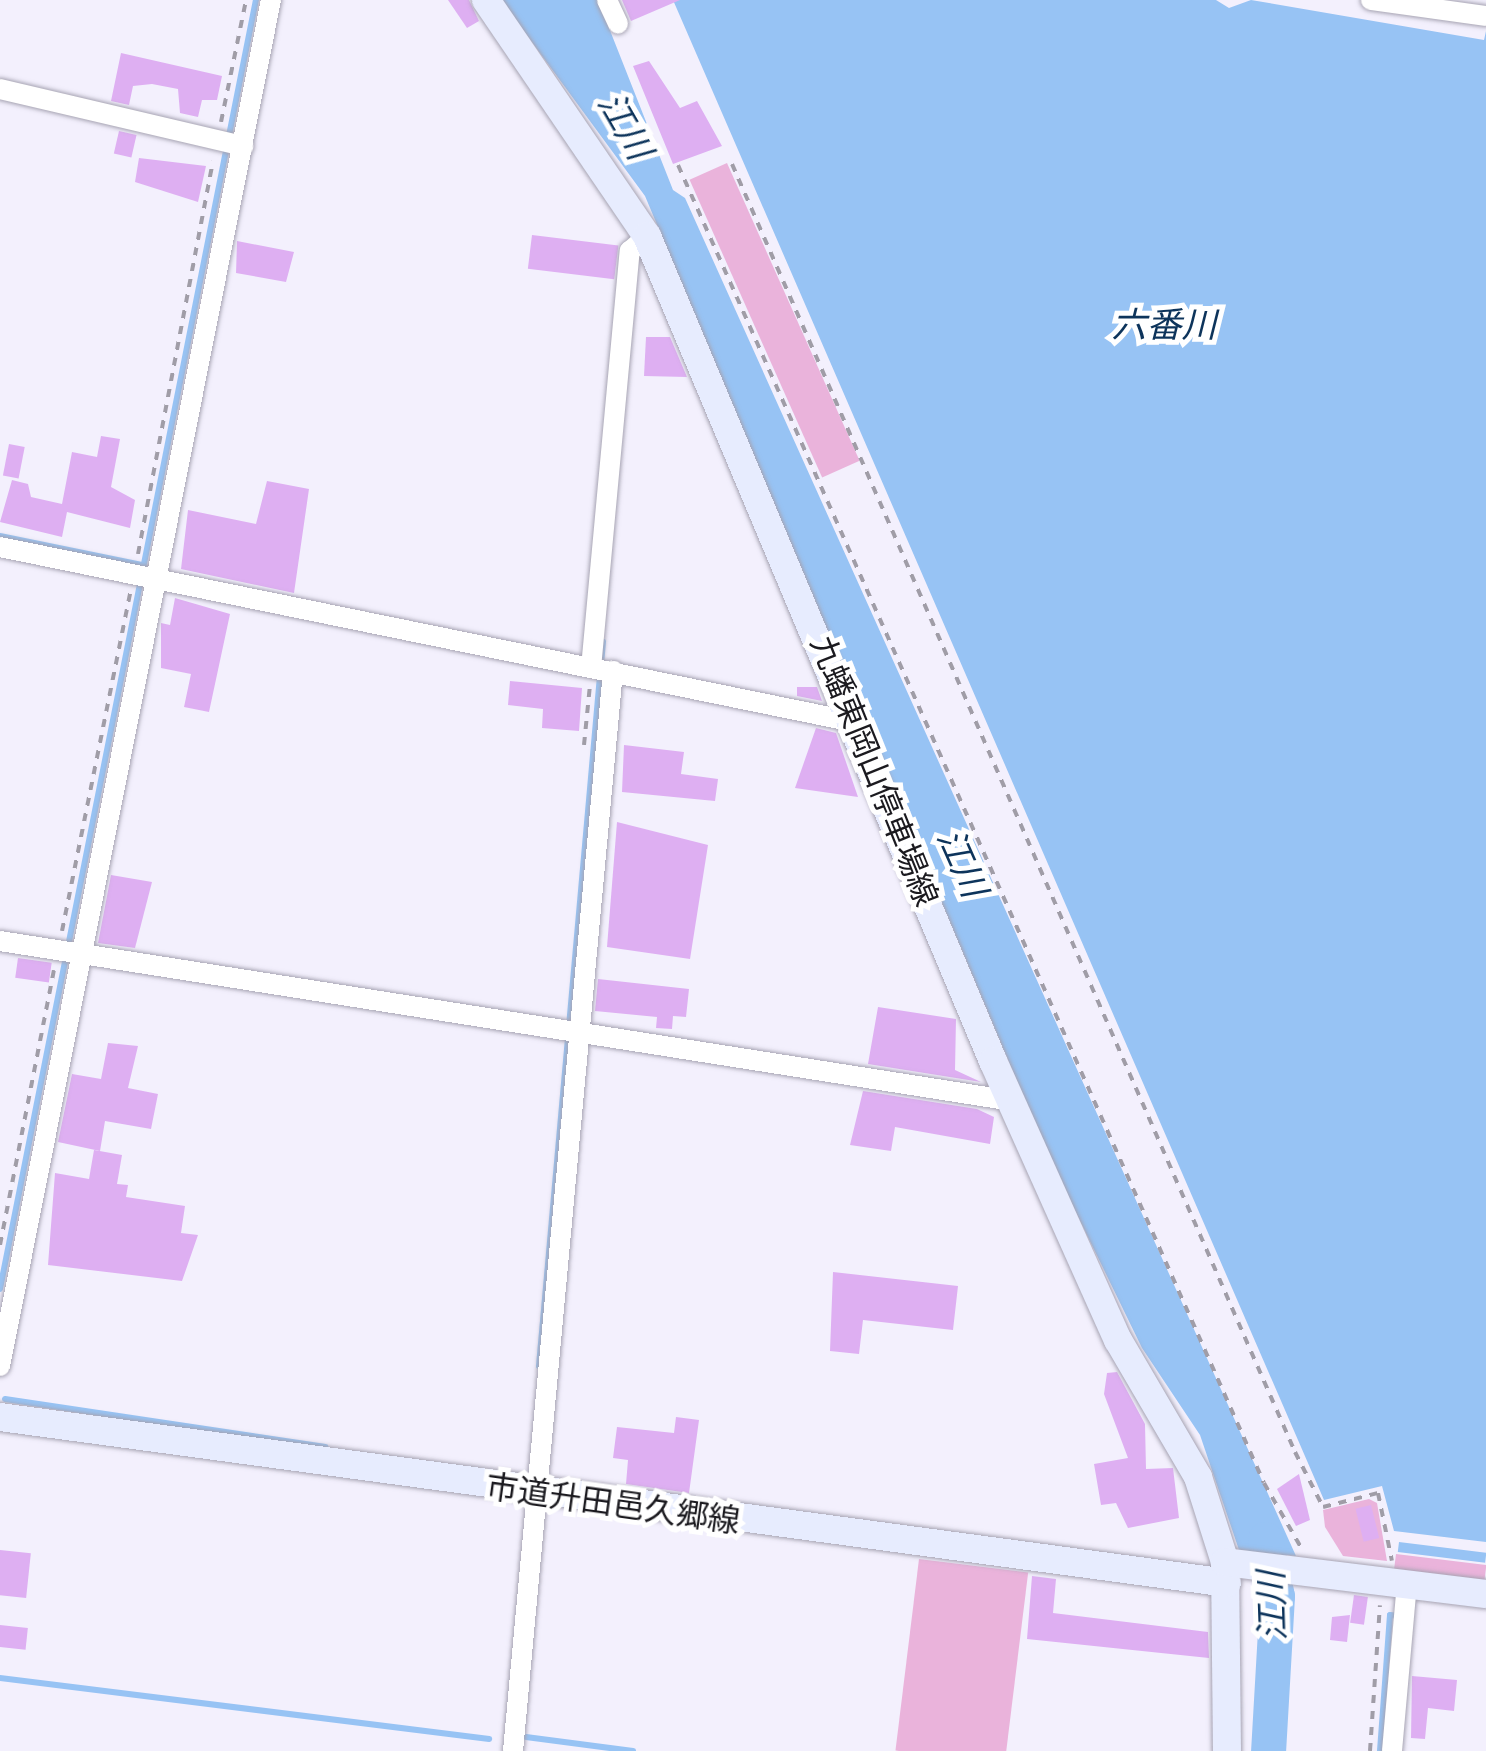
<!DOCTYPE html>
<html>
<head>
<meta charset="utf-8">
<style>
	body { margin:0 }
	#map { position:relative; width:1486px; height:1751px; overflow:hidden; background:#f3f0fd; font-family:"Libre Baskerville","Noto Sans JP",serif }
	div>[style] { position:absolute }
	.green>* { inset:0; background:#eab3db; transform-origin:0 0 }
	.water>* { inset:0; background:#97c3f4; transform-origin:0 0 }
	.stream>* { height:6px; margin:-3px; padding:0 3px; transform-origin:3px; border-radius:3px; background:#97c3f4 }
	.river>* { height:35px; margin:-17.5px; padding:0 17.5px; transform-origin:17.5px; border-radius:17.5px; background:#97c3f4 }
	.building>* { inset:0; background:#deaff2; transform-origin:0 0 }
	.path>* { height:4px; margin-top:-2px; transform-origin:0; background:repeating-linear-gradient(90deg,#a09da7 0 8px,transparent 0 16px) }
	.roads { filter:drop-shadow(0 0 2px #a7a4b3) drop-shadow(0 0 2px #a7a4b3) }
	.street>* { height:20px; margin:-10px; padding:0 10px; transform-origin:10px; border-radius:10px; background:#fff }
	.secondary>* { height:28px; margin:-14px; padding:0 14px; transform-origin:14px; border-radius:14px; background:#e7ecfe }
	span { translate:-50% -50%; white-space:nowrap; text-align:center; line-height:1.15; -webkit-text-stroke:10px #fff; paint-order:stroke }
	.street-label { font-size:32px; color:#1b1a1f }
	.water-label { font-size:35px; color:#0d345b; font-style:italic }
</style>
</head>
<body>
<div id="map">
	<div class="green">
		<i style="left:727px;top:163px;width:326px;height:41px;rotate:66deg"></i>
		<i style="clip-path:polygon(1369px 1499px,1377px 1503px,1387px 1561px,1343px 1556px,1325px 1527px,1323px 1510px)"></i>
		<i style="left:1396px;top:1554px;width:91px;height:19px;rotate:7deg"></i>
		<i style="left:919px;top:1559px;width:110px;height:193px;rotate:7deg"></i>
	</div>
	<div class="water">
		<i style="clip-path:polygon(501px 0,598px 0,673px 190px,685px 198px,1296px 1556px,1239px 1550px,1200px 1435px,1142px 1348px,1048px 1155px,645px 196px)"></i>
		<i style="clip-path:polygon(673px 0,1216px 0,1229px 8px,1251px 0,1484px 40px,1486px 31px,1486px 1542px,1394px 1531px,1382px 1486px,1324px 1500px)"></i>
		<i style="left:1399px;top:1542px;width:88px;height:10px;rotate:7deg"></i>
	</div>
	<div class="stream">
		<i style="left:0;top:536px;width:146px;rotate:11.5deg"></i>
		<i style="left:0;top:1289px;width:1314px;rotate:-78.77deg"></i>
		<i style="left:539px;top:1366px;width:727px;rotate:-84.95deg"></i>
		<i style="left:5px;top:1399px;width:324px;rotate:8.5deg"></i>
		<i style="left:0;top:1678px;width:493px;rotate:7.1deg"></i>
		<i style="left:526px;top:1737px;width:108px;rotate:7.5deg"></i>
		<i style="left:1380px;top:1751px;width:136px;rotate:-85.8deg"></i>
		<i style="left:1390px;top:1615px;width:9px;rotate:6deg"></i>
	</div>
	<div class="river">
		<i style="left:1265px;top:1539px;width:58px;rotate:78.1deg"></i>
		<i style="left:1277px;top:1596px;width:155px;rotate:93.3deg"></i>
	</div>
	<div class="building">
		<i style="clip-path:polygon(448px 0,469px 0,479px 21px,467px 28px)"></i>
		<i style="clip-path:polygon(622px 0,680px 0,631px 21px)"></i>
		<i style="clip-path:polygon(121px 53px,222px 76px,217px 100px,202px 100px,198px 117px,180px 113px,178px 89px,152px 84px,133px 86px,129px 105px,111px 101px)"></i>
		<i style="clip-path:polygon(649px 61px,680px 108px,697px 101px,722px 146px,673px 164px,633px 66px)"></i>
		<i style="left:119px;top:131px;width:18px;height:23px;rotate:13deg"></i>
		<i style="clip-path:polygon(139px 158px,206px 166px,198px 202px,135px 182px)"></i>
		<i style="left:532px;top:235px;width:87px;height:34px;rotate:7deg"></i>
		<i style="clip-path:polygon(237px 241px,294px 252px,286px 282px,236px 273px)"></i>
		<i style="clip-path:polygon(646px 337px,670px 337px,687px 377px,644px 376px)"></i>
		<i style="clip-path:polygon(101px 436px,120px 439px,111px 487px,135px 500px,130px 528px,67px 512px,62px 537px,0 522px,12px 480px,28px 484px,31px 497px,62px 504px,72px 452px,97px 457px)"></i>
		<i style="left:9px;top:444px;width:16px;height:32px;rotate:11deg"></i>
		<i style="clip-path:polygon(267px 481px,309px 489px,294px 593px,181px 569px,188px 510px,256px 524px)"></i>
		<i style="clip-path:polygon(175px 598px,230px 614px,209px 712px,184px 707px,191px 674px,161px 668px,161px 623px,170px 625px)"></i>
		<i style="clip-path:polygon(510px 681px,582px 688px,579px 731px,542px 728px,543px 709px,508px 705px)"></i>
		<i style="clip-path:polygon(797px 687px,817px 687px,822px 701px,797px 696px)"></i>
		<i style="clip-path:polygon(816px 728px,836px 733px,858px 797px,795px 788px)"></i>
		<i style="clip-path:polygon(624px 745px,684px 752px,681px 774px,718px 779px,715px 801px,622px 792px)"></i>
		<i style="clip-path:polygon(617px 822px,708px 845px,690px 959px,607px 947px)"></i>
		<i style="clip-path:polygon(111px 875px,152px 882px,135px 948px,98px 943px)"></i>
		<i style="left:18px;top:958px;width:34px;height:20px;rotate:8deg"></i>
		<i style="clip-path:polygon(598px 979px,689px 989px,686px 1017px,673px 1016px,672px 1029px,656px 1028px,657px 1017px,595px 1011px)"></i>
		<i style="clip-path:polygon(878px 1007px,956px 1019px,955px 1070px,981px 1082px,868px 1064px)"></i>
		<i style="clip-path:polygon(108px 1043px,138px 1046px,128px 1088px,158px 1094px,151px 1129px,105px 1121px,100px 1151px,58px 1142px,72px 1074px,101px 1079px)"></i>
		<i style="clip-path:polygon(863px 1091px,977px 1109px,994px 1117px,990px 1144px,895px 1127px,891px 1151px,850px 1145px)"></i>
		<i style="clip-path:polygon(94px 1150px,122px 1155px,117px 1184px,128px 1185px,126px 1197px,185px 1206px,181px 1233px,198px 1235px,182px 1281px,48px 1265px,55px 1173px,89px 1179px)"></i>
		<i style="clip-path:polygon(833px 1272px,958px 1286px,953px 1330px,863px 1320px,859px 1354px,830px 1351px)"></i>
		<i style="clip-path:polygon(1117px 1372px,1145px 1424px,1146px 1469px,1173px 1468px,1179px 1518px,1128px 1528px,1116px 1503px,1101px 1505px,1094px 1464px,1128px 1458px,1104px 1394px,1107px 1373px)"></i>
		<i style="clip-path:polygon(676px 1417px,699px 1420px,689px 1493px,626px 1484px,628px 1460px,613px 1458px,617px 1427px,674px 1433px)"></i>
		<i style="clip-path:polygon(1299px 1474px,1310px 1520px,1296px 1526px,1277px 1489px)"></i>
		<i style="left:1371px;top:1505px;width:34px;height:16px;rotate:76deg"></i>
		<i style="left:0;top:1550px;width:31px;height:45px;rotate:6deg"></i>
		<i style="clip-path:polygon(1032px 1576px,1056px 1579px,1053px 1613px,1208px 1632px,1209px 1658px,1027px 1639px)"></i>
		<i style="left:1354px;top:1595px;width:14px;height:28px;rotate:8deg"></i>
		<i style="clip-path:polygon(1350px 1615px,1347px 1642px,1330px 1640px,1332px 1617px)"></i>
		<i style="left:0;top:1625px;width:28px;height:22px;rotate:6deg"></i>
		<i style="clip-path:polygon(1412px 1676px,1457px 1680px,1454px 1711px,1428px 1708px,1425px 1739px,1411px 1738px)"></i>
	</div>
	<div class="path">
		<i style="left:221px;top:122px;width:125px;rotate:-78.4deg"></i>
		<i style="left:732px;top:164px;width:1406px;rotate:66.39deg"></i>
		<i style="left:1295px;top:1452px;width:62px;rotate:63deg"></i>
		<i style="left:1323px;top:1507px;width:57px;rotate:-14.3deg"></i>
		<i style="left:1378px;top:1493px;width:69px;rotate:78.4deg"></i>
		<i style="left:678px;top:165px;width:1442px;rotate:66.03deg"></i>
		<i style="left:1264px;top:1483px;width:76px;rotate:60.1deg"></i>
		<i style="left:138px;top:554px;width:400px;rotate:-79.2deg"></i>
		<i style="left:584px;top:745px;width:60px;rotate:-84.3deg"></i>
		<i style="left:62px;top:931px;width:345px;rotate:-78.6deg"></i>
		<i style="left:0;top:1245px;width:280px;rotate:-78.9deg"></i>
		<i style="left:1370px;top:1751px;width:146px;rotate:-86.1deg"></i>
	</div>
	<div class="roads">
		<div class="street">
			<i style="left:607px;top:0;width:26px;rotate:65deg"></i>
			<i style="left:1371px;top:0;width:116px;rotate:7.9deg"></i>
			<i style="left:0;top:89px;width:250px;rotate:13.2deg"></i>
			<i style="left:0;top:547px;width:872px;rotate:11.58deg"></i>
			<i style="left:591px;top:668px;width:419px;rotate:-84.7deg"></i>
			<i style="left:630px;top:251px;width:23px;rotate:-41deg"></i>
			<i style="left:0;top:941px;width:1025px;rotate:8.98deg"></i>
			<i style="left:0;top:1366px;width:1393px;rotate:-78.78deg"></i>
			<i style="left:513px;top:1751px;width:1085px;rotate:-84.71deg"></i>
			<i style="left:1392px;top:1751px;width:169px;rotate:-84.9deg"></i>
		</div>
		<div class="secondary">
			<i style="left:486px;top:0;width:286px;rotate:55.7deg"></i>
			<i style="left:647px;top:236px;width:895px;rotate:67.25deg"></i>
			<i style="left:993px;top:1061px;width:306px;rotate:65.9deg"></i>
			<i style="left:1118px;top:1340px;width:159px;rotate:59.7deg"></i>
			<i style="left:1198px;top:1477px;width:89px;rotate:72.4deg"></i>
			<i style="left:1225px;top:1562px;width:189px;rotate:89.4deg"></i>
			<i style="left:0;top:1417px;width:1238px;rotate:7.7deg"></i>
			<i style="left:1225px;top:1562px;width:263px;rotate:7deg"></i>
		</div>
	</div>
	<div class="street-label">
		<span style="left:874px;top:771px;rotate:68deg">九蟠東岡山停車場線</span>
		<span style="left:613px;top:1504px;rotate:8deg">市道升田邑久郷線</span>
	</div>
	<div class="water-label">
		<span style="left:625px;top:126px;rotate:60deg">江川</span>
		<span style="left:1164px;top:325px">六番川</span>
		<span style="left:962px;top:863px;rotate:66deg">江川</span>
		<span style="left:1272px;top:1606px;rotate:-92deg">江川</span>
	</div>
</div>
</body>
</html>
